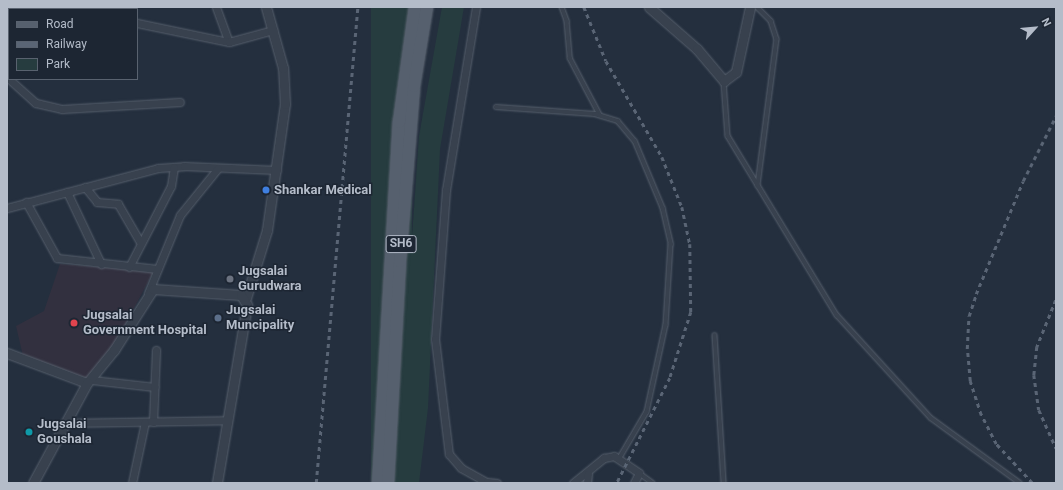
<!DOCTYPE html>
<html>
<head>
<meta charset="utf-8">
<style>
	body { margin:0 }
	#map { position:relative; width:1063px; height:490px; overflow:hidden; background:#242f3e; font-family:Roboto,sans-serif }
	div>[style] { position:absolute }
	.medical>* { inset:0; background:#32303f }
	.green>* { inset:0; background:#263c3f; transform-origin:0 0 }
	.roads { filter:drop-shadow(0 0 1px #565f6c) drop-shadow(0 0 1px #565f6c) }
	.service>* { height:3.5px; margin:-1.75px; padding:0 1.75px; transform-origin:1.75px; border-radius:1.75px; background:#38414e }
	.minor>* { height:7px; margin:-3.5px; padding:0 3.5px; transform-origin:3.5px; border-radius:3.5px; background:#38414e }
	.tertiary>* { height:9px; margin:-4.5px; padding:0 4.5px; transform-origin:4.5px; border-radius:4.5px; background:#38414e }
	.primary>* { height:12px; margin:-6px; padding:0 6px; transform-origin:6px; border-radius:6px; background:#56606e }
	.rail>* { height:2.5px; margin-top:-1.25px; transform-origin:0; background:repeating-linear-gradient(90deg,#5a6575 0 4px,transparent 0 8px) }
	.dots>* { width:11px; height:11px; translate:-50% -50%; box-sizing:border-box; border:2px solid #1d2633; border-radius:50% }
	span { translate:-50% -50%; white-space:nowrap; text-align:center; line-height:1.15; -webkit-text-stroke:3px #1d2633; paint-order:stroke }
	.shield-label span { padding:1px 3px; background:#1d2633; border:1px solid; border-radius:3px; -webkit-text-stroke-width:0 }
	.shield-label { font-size:12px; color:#b4bcc9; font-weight:700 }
	.poi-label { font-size:13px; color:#b4bcc9; font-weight:700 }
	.left { translate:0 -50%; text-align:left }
	.frame { position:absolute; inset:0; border:8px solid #b4bcc9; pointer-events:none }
	.legend { position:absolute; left:8px; top:8px; width:130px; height:72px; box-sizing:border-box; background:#1d2633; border:1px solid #59626f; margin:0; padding:5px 7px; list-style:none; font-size:12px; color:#b4bcc9 }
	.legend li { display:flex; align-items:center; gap:8px; height:20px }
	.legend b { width:20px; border:1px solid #59626f }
	.north { position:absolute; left:1015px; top:8px; width:40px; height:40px; -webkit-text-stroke:3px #1d2633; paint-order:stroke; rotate:63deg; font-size:11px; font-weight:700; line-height:16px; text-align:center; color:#b4bcc9 }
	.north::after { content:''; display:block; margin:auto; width:14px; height:18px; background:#b4bcc9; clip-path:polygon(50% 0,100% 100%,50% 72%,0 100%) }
</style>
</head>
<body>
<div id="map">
	<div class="medical">
		<i style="clip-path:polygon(60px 264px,154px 271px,112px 349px,85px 381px,23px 356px,16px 326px,44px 311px)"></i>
	</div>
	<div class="green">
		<i style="left:371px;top:7px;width:41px;height:478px"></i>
		<i style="clip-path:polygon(442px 7px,464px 7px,440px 149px,428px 408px,419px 483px,395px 483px,419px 136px)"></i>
	</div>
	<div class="roads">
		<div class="service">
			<i style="left:562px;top:7px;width:15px;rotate:70deg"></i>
			<i style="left:567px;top:21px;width:37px;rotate:85deg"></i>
			<i style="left:570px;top:58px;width:64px;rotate:62.2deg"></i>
			<i style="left:757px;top:7px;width:20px;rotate:45deg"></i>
			<i style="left:771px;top:21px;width:19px;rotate:72deg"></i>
			<i style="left:777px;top:39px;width:148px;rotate:97.4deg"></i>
			<i style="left:724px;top:82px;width:54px;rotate:85.8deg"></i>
			<i style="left:728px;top:136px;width:210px;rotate:58.7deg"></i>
			<i style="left:837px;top:315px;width:139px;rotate:47.6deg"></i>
			<i style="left:931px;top:418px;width:110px;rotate:36.1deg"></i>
			<i style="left:496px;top:107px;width:99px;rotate:4deg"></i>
			<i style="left:595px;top:114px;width:24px;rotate:17deg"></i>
			<i style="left:618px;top:121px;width:26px;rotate:50deg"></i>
			<i style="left:635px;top:141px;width:73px;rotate:67.3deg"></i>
			<i style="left:663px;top:208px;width:37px;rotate:77deg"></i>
			<i style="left:671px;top:244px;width:81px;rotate:93.5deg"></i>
			<i style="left:666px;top:325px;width:89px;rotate:102.3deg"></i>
			<i style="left:647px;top:412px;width:53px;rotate:120.4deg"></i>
			<i style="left:715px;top:335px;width:148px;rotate:86.5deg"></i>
			<i style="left:639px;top:473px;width:17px;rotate:36deg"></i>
		</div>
		<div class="minor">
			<i style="left:90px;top:7px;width:4px;rotate:27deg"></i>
			<i style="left:216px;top:7px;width:37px;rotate:70deg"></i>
			<i style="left:476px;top:7px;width:185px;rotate:99.3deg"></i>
			<i style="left:446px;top:190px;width:149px;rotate:94.2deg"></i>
			<i style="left:435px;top:339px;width:116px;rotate:83.1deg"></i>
			<i style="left:449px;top:454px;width:18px;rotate:49deg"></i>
			<i style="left:461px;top:468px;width:31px;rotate:29deg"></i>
			<i style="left:137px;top:23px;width:94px;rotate:11.7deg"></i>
			<i style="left:229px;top:42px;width:46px;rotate:-15.3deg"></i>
			<i style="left:9px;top:79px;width:36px;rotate:42deg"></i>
			<i style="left:36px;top:103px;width:27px;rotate:13deg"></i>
			<i style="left:62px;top:109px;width:118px;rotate:-3.4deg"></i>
			<i style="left:85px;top:187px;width:19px;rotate:51deg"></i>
			<i style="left:97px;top:202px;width:21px;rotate:5deg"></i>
			<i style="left:118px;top:204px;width:44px;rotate:59.9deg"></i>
			<i style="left:67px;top:192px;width:80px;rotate:64.7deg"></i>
			<i style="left:26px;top:202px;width:64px;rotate:61deg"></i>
			<i style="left:57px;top:258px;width:101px;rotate:6.3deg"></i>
			<i style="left:7px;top:208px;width:156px;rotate:-14.8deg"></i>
			<i style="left:158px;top:168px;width:26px;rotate:-4deg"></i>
			<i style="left:184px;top:166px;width:93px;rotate:2.5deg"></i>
			<i style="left:129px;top:267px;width:91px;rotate:-62.6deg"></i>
			<i style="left:171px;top:186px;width:19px;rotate:-81deg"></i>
			<i style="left:148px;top:293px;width:84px;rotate:-67.7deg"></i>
			<i style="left:180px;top:215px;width:60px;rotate:-51deg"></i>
			<i style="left:92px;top:380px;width:63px;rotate:6.3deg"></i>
			<i style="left:153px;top:422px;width:72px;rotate:-87.6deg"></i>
			<i style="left:64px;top:423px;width:164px;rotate:-1deg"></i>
			<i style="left:487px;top:482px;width:10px;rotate:6deg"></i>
			<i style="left:132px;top:483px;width:62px;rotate:-78deg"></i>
			<i style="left:573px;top:483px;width:40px;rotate:-39deg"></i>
			<i style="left:604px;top:458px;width:10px;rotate:-11deg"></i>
			<i style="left:614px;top:456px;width:30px;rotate:34deg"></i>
			<i style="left:639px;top:473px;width:11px;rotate:117deg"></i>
			<i style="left:587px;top:483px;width:9px;rotate:-84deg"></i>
		</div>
		<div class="tertiary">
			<i style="left:649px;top:7px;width:64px;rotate:41.2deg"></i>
			<i style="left:697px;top:49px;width:42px;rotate:49.8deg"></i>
			<i style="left:724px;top:81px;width:15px;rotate:-37deg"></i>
			<i style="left:736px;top:72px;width:66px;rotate:-77.8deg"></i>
			<i style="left:246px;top:298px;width:71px;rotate:-72.8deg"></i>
			<i style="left:267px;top:230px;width:127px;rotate:-81.9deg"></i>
			<i style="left:285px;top:104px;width:36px;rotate:-93deg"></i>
			<i style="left:283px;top:68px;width:63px;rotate:-105.6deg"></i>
			<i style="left:7px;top:353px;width:85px;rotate:20.6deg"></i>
			<i style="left:87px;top:383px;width:43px;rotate:-50.7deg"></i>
			<i style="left:114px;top:350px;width:72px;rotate:-57.4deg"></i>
			<i style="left:153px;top:289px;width:88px;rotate:3.9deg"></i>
			<i style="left:241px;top:295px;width:12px;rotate:59deg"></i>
			<i style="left:247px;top:305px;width:181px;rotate:99.6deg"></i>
			<i style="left:33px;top:483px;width:114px;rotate:-61.6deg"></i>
		</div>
		<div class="primary">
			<i style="left:378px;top:483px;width:362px;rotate:-86.7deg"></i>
			<i style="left:399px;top:122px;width:116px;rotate:-82.1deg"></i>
			<i style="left:388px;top:483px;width:222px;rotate:-86.9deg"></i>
			<i style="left:400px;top:261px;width:176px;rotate:-85.4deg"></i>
			<i style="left:414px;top:86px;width:80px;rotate:-80.7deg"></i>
		</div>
	</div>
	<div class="rail">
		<i style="left:584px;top:7px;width:58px;rotate:67.8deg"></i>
		<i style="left:606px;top:61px;width:111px;rotate:59.7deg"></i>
		<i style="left:662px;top:157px;width:54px;rotate:68.2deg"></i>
		<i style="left:682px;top:207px;width:38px;rotate:78deg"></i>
		<i style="left:690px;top:244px;width:68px;rotate:89.2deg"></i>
		<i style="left:691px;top:312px;width:69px;rotate:107.7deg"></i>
		<i style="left:670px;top:378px;width:118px;rotate:116.8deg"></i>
		<i style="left:1056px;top:300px;width:51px;rotate:112deg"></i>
		<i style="left:1037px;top:347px;width:28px;rotate:96deg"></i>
		<i style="left:1034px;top:375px;width:35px;rotate:82deg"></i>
		<i style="left:1039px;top:410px;width:42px;rotate:65.9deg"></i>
		<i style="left:316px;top:483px;width:478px;rotate:-85deg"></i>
		<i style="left:1032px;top:483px;width:53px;rotate:-132.7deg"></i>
		<i style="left:996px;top:444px;width:33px;rotate:-117deg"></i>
		<i style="left:981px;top:415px;width:36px;rotate:-108deg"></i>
		<i style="left:970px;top:381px;width:32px;rotate:-95deg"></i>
		<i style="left:967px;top:349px;width:33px;rotate:-87deg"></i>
		<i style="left:969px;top:316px;width:23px;rotate:-72deg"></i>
		<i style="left:976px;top:294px;width:122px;rotate:-67.4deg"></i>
		<i style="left:1023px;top:181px;width:73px;rotate:-63.1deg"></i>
	</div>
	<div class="dots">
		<i style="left:266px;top:190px;background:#3f7fe0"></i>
		<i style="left:230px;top:279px;background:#6b7280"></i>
		<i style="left:218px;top:318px;background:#5c6f8a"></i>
		<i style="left:74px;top:323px;background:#e0444e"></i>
		<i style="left:29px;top:432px;background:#0f9aa8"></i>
	</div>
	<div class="shield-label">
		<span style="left:401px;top:244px">SH6</span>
	</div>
	<div class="poi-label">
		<span class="left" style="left:274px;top:190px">Shankar Medical</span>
		<span class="left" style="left:238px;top:279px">Jugsalai<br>Gurudwara</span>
		<span class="left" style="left:226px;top:318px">Jugsalai<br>Muncipality</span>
		<span class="left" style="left:83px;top:323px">Jugsalai<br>Government Hospital</span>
		<span class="left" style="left:37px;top:432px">Jugsalai<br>Goushala</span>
	</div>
	<div class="frame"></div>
	<ul class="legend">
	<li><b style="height:5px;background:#56606e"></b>Road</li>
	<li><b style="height:5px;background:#5a6575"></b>Railway</li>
	<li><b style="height:11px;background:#263c3f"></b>Park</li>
	</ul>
	<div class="north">N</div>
</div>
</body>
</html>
